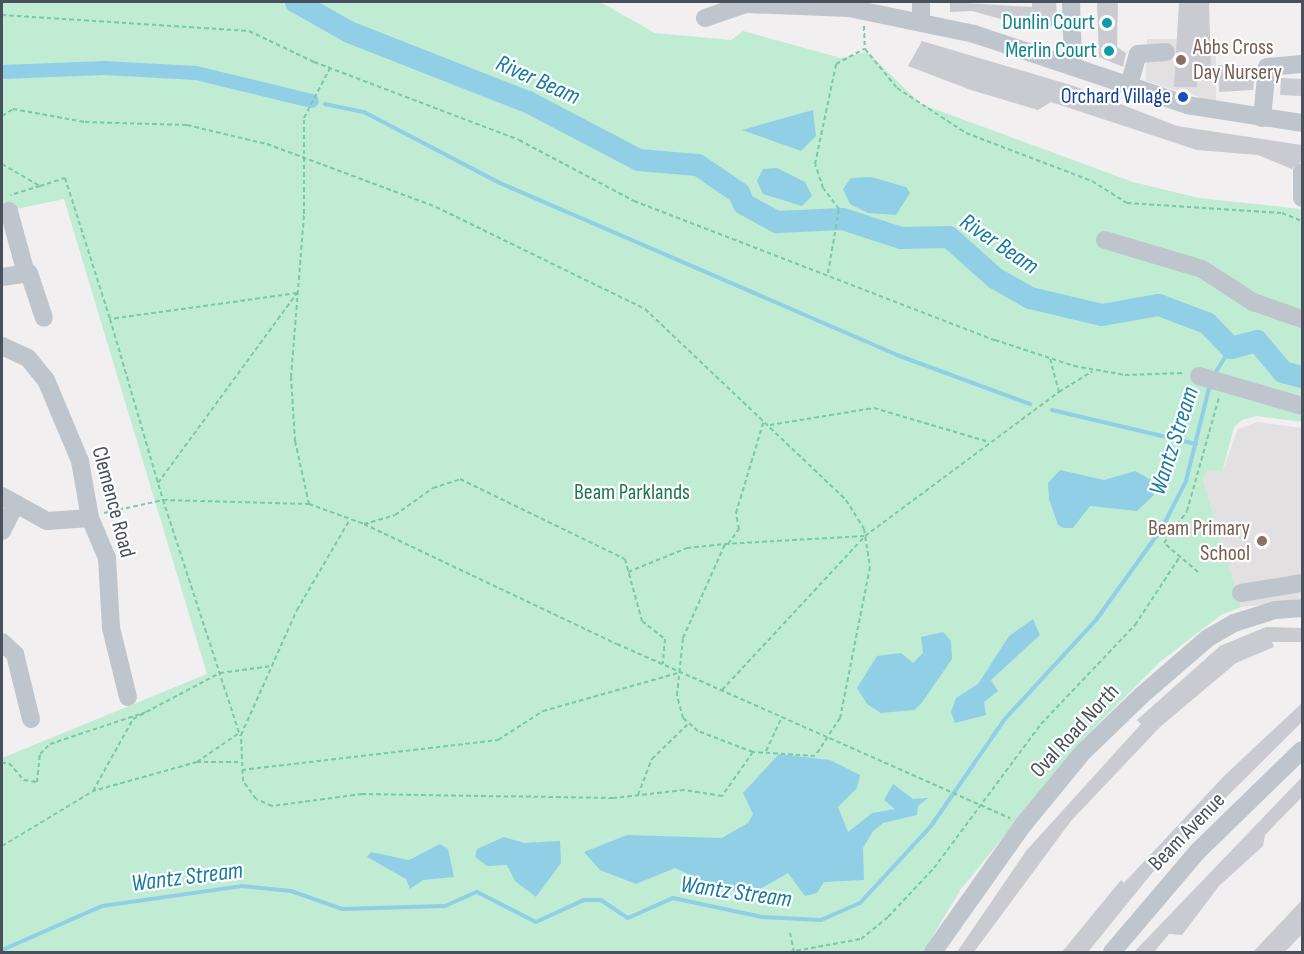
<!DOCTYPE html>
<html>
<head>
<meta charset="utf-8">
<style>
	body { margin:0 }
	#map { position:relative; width:1304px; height:954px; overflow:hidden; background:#f1efef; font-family:"Sofia Sans Condensed",sans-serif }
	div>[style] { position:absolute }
	.education>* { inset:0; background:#e2e0e0 }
	.green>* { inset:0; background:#c0ecd4 }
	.water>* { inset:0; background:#91cfe6 }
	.stream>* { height:4px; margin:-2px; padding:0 2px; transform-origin:2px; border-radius:2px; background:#91cfe6 }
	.canal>* { height:14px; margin:-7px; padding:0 7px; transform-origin:7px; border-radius:7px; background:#91cfe6 }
	.river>* { height:22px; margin:-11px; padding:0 11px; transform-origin:11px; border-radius:11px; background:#91cfe6 }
	.building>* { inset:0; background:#c9cbd1; transform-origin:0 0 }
	.path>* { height:2px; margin-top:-1px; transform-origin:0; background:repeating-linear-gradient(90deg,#7bc8a6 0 4.5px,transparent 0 7.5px) }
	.minor>* { height:18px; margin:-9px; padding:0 9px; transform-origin:9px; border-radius:9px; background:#bec5cd }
	.dots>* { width:16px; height:16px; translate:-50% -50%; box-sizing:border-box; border:3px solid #fff; border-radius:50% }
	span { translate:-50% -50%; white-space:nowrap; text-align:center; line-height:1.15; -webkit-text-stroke:4.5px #fff; paint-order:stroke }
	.culture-label { font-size:22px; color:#0d838f }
	.right { translate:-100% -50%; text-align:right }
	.education-label { font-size:22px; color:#785e54 }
	.left { translate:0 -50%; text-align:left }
	.transit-label { font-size:22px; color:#164399 }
	.park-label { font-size:22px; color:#1d7850 }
	.street-label { font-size:22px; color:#48515b }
	.water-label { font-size:24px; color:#167ba0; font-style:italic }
	.frame { position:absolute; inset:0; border:3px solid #48515b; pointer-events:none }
</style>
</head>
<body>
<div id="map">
	<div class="education">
		<i style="clip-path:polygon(1147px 39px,1216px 39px,1216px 102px,1146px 81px)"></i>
		<i style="clip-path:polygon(1257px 422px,1302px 428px,1302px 600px,1241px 607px,1203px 480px,1207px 470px,1222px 472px,1238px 429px)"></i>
	</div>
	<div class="green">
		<i style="clip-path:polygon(2px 2px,600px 2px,655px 33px,731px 40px,743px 31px,841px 58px,867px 52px,921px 104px,1133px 182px,1199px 198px,1302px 209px,1302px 422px,1256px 416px,1242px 420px,1234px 427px,1222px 472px,1207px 470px,1203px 480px,1241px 607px,1221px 615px,1161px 661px,1084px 738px,961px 889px,923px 952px,2px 952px,2px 758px,207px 674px,64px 199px,2px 212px)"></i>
	</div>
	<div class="water">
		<i style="clip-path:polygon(813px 110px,816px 136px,801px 151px,742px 130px)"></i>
		<i style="clip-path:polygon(777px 168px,805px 182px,812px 196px,802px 206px,763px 194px,757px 181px,763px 169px)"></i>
		<i style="clip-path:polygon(871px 177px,906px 187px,910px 193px,896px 215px,868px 213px,850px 204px,843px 189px,851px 178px)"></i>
		<i style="clip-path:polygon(1060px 470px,1104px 480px,1135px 471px,1153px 481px,1154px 495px,1137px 511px,1090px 506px,1073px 528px,1064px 528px,1058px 525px,1049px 499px,1048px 483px)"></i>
		<i style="clip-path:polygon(1033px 619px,1040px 635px,991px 680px,998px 691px,984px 702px,986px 715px,955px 723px,951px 712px,956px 698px,978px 684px,1009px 636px)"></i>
		<i style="clip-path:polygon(943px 632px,951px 641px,952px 659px,921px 704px,914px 710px,881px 713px,867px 704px,857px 688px,877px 656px,901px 653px,913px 663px,923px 653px,921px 637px)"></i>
		<i style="clip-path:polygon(779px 754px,830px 760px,860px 775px,857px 788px,838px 807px,848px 832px,872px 813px,895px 809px,884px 800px,893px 784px,913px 799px,928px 798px,918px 806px,917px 815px,883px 823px,873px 831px,863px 848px,864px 880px,824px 882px,817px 893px,805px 896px,788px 873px,762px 888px,743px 892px,716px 887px,675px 868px,636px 884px,600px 870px,584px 852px,627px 835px,722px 838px,748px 823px,753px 814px,743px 793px)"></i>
		<i style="clip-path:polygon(504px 837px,524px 843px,560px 841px,561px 863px,536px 897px,515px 881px,507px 865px,487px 866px,475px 857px,477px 849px)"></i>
		<i style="clip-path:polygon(440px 844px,448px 849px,454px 877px,423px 880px,410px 889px,406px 879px,367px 857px,371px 852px,409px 860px)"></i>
	</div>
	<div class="stream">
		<i style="left:325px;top:104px;width:40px;rotate:12deg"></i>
		<i style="left:364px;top:112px;width:153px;rotate:27.6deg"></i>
		<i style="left:500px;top:183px;width:433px;rotate:23.4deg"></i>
		<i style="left:897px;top:355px;width:142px;rotate:20.2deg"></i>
		<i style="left:1214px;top:375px;width:32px;rotate:-58deg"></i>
		<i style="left:1052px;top:410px;width:148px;rotate:13.3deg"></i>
		<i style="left:2px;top:950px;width:109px;rotate:-23.7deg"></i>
		<i style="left:102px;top:906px;width:141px;rotate:-8.1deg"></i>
		<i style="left:242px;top:886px;width:49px;rotate:5.8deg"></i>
		<i style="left:291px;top:891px;width:54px;rotate:19.4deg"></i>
		<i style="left:342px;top:909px;width:103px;rotate:-1.7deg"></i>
		<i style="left:445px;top:906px;width:35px;rotate:-24deg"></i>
		<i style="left:477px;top:892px;width:66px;rotate:27deg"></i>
		<i style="left:536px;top:922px;width:53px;rotate:-24.6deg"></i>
		<i style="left:584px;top:900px;width:17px"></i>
		<i style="left:601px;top:900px;width:32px;rotate:34deg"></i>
		<i style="left:628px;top:918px;width:49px;rotate:-24deg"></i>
		<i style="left:673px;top:898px;width:91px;rotate:12.1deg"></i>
		<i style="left:762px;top:917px;width:59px;rotate:2.9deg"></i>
		<i style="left:821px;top:920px;width:43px;rotate:-23.6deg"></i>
		<i style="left:860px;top:903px;width:105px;rotate:-47.3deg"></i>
		<i style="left:931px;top:826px;width:129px;rotate:-55.4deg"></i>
		<i style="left:1004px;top:720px;width:136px;rotate:-47.4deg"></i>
		<i style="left:1096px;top:620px;width:113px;rotate:-54.3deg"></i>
		<i style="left:1162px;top:528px;width:53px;rotate:-62.9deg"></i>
		<i style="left:1186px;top:481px;width:100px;rotate:-76.1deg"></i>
	</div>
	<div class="canal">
		<i style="left:2px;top:72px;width:102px;rotate:-2.2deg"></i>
		<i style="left:104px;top:68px;width:92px;rotate:3.1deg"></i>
		<i style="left:196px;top:73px;width:119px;rotate:13.6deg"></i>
	</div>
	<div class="river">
		<i style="left:296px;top:2px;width:61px;rotate:29.5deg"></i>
		<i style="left:349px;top:32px;width:192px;rotate:21.4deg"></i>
		<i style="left:528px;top:102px;width:125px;rotate:27.6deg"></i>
		<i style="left:639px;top:160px;width:59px;rotate:4.8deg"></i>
		<i style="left:698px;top:165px;width:50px;rotate:34.3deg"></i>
		<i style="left:739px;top:193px;width:12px;rotate:66deg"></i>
		<i style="left:744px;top:204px;width:38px;rotate:29deg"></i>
		<i style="left:777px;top:222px;width:66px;rotate:-2.6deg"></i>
		<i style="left:843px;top:219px;width:61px;rotate:18.1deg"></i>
		<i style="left:901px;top:238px;width:48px;rotate:-1.2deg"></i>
		<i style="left:949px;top:237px;width:62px;rotate:41.7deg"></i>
		<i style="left:995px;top:278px;width:40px;rotate:29.7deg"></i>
		<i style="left:1030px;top:298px;width:74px;rotate:13.3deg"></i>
		<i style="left:1102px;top:315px;width:58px;rotate:-10deg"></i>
		<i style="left:1159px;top:305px;width:51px;rotate:20.6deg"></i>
		<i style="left:1207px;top:323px;width:35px;rotate:46deg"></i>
		<i style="left:1231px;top:348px;width:27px;rotate:-15deg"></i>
		<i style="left:1257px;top:341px;width:40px;rotate:50deg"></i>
		<i style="left:1283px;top:372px;width:20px;rotate:15deg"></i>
	</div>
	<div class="building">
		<i style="clip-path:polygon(950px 2px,1032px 7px,1032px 2px,1056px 2px,1057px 15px,1051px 27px,1041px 30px,972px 11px,950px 12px)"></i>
		<i style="clip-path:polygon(1097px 2px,1118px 2px,1117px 47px,1126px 53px,1123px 67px,1099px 57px)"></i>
		<i style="clip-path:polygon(1179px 2px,1209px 2px,1211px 69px,1197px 69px,1197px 87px,1174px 87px)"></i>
		<i style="clip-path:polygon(922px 41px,1074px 86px,1177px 126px,1302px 145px,1302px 161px,1292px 169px,1258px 155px,1197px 150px,1051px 102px,1038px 110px,971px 90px,908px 66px)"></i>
		<i style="clip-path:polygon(1218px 65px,1256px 66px,1253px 90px,1219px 92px)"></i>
		<i style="left:1281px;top:78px;width:21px;height:17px;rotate:3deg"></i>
		<i style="clip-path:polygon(1266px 627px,1302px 628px,1302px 642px,1272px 642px,1274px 647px,1236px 663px,1160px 727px,1071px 821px,974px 952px,957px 952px,1026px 851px,1141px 724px,1137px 720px,1220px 646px)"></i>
		<i style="clip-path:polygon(1302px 703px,1302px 722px,1161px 862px,1088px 952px,1062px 952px,1121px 880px,1124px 883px,1224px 776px)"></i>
		<i style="clip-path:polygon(1302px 777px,1302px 797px,1265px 835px,1263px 846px,1219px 886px,1182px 935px,1169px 934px,1154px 952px,1134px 952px)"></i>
		<i style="clip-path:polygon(1302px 900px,1302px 934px,1285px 952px,1253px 952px)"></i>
	</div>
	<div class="path">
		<i style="left:2px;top:15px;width:248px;rotate:3.7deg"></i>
		<i style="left:249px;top:31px;width:72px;rotate:25.5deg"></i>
		<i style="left:314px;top:62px;width:219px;rotate:20.8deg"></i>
		<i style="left:519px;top:140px;width:130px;rotate:27.9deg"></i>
		<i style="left:634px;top:201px;width:387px;rotate:21.1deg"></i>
		<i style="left:995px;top:340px;width:83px;rotate:18.2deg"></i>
		<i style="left:1074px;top:366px;width:52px;rotate:10deg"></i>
		<i style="left:1125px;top:375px;width:59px;rotate:-1.9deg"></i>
		<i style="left:864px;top:26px;width:23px;rotate:88deg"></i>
		<i style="left:865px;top:49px;width:50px;rotate:50.6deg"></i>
		<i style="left:897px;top:88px;width:82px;rotate:33.1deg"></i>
		<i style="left:966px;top:133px;width:135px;rotate:20.9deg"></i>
		<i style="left:1092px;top:181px;width:41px;rotate:32.2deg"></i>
		<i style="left:1127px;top:203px;width:155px;rotate:3.7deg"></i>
		<i style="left:1282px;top:213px;width:22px;rotate:22deg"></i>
		<i style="left:2px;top:116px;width:13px;rotate:-32deg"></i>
		<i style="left:13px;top:109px;width:73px;rotate:10.2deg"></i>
		<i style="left:85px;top:122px;width:102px;rotate:1.7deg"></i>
		<i style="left:187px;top:125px;width:82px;rotate:13.4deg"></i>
		<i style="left:267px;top:144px;width:180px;rotate:20.4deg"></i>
		<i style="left:436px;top:207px;width:233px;rotate:26deg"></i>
		<i style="left:645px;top:309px;width:277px;rotate:43.5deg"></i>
		<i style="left:846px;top:500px;width:34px;rotate:58deg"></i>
		<i style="left:864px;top:529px;width:38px;rotate:81deg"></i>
		<i style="left:870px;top:567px;width:154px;rotate:101.2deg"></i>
		<i style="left:840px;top:718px;width:45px;rotate:123.3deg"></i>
		<i style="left:815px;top:756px;width:62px;rotate:-176.3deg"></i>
		<i style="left:753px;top:752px;width:54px;rotate:125.2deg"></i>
		<i style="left:722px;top:796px;width:38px;rotate:-171deg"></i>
		<i style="left:684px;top:790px;width:71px;rotate:173.6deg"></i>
		<i style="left:613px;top:798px;width:251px;rotate:-179.1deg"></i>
		<i style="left:362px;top:794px;width:91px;rotate:172.4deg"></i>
		<i style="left:272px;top:806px;width:17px;rotate:-156deg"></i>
		<i style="left:256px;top:799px;width:22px;rotate:-126deg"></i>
		<i style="left:243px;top:781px;width:46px;rotate:-92.5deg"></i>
		<i style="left:241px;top:735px;width:137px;rotate:-65.9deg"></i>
		<i style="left:297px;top:610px;width:103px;rotate:-59.7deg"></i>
		<i style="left:2px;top:164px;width:44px;rotate:30.1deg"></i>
		<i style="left:40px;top:186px;width:31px;rotate:163deg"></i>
		<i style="left:40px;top:186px;width:26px;rotate:-18deg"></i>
		<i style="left:65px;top:178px;width:148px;rotate:72.3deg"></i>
		<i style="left:828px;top:273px;width:65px;rotate:-80.2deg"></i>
		<i style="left:839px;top:209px;width:26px;rotate:-127deg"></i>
		<i style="left:823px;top:188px;width:25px;rotate:-108deg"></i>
		<i style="left:815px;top:164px;width:102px;rotate:-78.1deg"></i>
		<i style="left:836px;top:64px;width:32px;rotate:-28deg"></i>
		<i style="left:1059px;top:392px;width:39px;rotate:-32deg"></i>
		<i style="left:770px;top:425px;width:105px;rotate:-9.3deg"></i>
		<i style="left:874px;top:408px;width:120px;rotate:16.5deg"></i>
		<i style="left:158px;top:483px;width:235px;rotate:-53.8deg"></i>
		<i style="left:297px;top:293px;width:189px;rotate:172.1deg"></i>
		<i style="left:110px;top:319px;width:189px;rotate:73.7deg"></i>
		<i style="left:163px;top:500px;width:248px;rotate:71.9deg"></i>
		<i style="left:309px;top:504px;width:65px;rotate:-102.5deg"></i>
		<i style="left:295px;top:441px;width:64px;rotate:-93.6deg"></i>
		<i style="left:291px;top:377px;width:164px;rotate:-85.4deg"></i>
		<i style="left:304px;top:214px;width:96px;rotate:-90deg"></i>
		<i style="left:304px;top:118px;width:56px;rotate:-62.5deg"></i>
		<i style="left:104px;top:513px;width:60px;rotate:-12.4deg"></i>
		<i style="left:163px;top:500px;width:146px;rotate:1.6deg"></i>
		<i style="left:309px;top:504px;width:59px;rotate:20deg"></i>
		<i style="left:364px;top:524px;width:280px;rotate:25.4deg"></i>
		<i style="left:617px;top:644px;width:430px;rotate:23.9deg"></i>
		<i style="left:364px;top:524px;width:32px;rotate:-16deg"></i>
		<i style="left:395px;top:515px;width:47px;rotate:-35.4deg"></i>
		<i style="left:433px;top:488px;width:28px;rotate:-18deg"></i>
		<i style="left:460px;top:479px;width:183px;rotate:25.9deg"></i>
		<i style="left:625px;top:559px;width:64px;rotate:74.7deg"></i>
		<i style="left:642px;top:621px;width:29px;rotate:38deg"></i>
		<i style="left:665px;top:639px;width:25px;rotate:95deg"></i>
		<i style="left:728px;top:544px;width:19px;rotate:-54deg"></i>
		<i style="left:739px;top:529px;width:16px;rotate:-101deg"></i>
		<i style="left:736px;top:513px;width:97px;rotate:-73.2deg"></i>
		<i style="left:628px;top:572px;width:64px;rotate:-22.1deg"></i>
		<i style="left:687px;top:548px;width:38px;rotate:-6deg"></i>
		<i style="left:1198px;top:572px;width:45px;rotate:-139.5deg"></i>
		<i style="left:1164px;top:543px;width:39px;rotate:-54deg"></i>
		<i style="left:1187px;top:511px;width:118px;rotate:-74.3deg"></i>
		<i style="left:722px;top:690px;width:210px;rotate:-47.1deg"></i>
		<i style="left:865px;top:536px;width:242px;rotate:-36.6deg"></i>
		<i style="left:1059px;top:392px;width:35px;rotate:-105deg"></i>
		<i style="left:766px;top:751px;width:38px;rotate:-65deg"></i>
		<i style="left:753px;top:752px;width:59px;rotate:-159.1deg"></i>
		<i style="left:698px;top:731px;width:20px;rotate:-139deg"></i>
		<i style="left:683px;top:718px;width:24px;rotate:-105deg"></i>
		<i style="left:677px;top:695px;width:57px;rotate:-84deg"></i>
		<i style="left:683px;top:638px;width:103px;rotate:-65.9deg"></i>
		<i style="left:725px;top:544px;width:140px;rotate:-3.3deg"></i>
		<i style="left:197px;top:762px;width:51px;rotate:-34.6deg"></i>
		<i style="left:238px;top:762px;width:41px;rotate:180deg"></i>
		<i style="left:197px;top:762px;width:108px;rotate:164.4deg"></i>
		<i style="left:93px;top:791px;width:82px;rotate:-60.9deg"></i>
		<i style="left:133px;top:719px;width:98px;rotate:-27.9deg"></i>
		<i style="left:220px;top:673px;width:52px;rotate:-7.7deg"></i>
		<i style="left:2px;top:763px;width:7px"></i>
		<i style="left:9px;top:763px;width:23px;rotate:49deg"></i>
		<i style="left:24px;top:780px;width:13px;rotate:9deg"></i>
		<i style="left:37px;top:782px;width:28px;rotate:-84deg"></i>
		<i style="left:40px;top:754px;width:14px;rotate:-45deg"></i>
		<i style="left:50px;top:744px;width:101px;rotate:-18.4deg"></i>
		<i style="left:242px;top:770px;width:258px;rotate:-6.7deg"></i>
		<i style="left:498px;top:740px;width:54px;rotate:-32.8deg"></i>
		<i style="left:543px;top:711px;width:144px;rotate:-15.7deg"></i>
		<i style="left:638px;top:795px;width:39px;rotate:-69deg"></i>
		<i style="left:652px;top:759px;width:52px;rotate:-44.2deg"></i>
		<i style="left:2px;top:846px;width:106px;rotate:-31.1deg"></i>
		<i style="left:790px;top:933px;width:19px;rotate:78deg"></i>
		<i style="left:789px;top:952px;width:73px;rotate:-10.2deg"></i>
		<i style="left:861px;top:939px;width:35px;rotate:-39deg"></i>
		<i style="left:888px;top:917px;width:67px;rotate:-46.8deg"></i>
		<i style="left:934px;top:868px;width:179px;rotate:-53.4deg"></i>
		<i style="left:1041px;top:724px;width:137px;rotate:-46.5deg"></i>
		<i style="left:1135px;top:625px;width:80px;rotate:-56.7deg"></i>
	</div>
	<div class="minor">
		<i style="left:1071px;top:2px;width:60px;rotate:88.1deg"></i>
		<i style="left:705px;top:18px;width:43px;rotate:-18.9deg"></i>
		<i style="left:746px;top:4px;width:103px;rotate:2.2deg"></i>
		<i style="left:849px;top:8px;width:128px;rotate:11.7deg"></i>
		<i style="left:974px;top:34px;width:225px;rotate:18.4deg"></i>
		<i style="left:1187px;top:105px;width:116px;rotate:8.9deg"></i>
		<i style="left:921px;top:21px;width:19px;rotate:-90deg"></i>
		<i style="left:1129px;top:85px;width:32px;rotate:-74deg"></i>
		<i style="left:1138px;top:54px;width:28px;rotate:-4deg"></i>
		<i style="left:1262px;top:118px;width:51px;rotate:-84.4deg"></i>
		<i style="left:1267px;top:67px;width:35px;rotate:-5deg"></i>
		<i style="left:1302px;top:172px;width:26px;rotate:90deg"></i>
		<i style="left:9px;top:211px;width:61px;rotate:74.8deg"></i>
		<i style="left:1105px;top:240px;width:101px;rotate:16.6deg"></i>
		<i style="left:1202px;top:269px;width:61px;rotate:32.9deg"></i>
		<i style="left:1253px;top:302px;width:52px;rotate:19.1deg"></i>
		<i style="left:2px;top:277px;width:27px;rotate:-8deg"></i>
		<i style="left:29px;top:273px;width:47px;rotate:71.6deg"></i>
		<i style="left:2px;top:346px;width:29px;rotate:25deg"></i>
		<i style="left:28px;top:358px;width:28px;rotate:51deg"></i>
		<i style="left:46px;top:380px;width:88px;rotate:67.2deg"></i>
		<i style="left:80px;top:461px;width:58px;rotate:80deg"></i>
		<i style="left:90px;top:518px;width:43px;rotate:67deg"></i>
		<i style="left:107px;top:558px;width:70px;rotate:86.7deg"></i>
		<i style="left:111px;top:628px;width:71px;rotate:76.2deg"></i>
		<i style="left:1199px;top:376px;width:107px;rotate:16.2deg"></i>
		<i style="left:2px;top:496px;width:51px;rotate:29.1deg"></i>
		<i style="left:47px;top:521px;width:43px;rotate:-4deg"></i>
		<i style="left:2px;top:531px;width:29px;rotate:-63deg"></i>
		<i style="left:1241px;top:593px;width:62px;rotate:-9.3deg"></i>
		<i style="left:2px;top:642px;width:18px;rotate:43deg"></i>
		<i style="left:15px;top:654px;width:67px;rotate:76.2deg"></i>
		<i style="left:933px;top:952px;width:156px;rotate:-54.7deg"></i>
		<i style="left:1023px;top:825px;width:94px;rotate:-50.6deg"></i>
		<i style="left:1083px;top:752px;width:82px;rotate:-44deg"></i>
		<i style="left:1142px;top:695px;width:87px;rotate:-40.8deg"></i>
		<i style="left:1208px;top:638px;width:30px;rotate:-30deg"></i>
		<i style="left:1234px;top:623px;width:43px;rotate:-17.6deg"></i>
		<i style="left:1275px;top:610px;width:27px;rotate:-4deg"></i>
		<i style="left:1112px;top:952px;width:131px;rotate:-49.6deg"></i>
		<i style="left:1197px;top:852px;width:146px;rotate:-44.2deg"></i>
	</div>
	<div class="dots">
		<i style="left:1107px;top:23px;background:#0f9aa8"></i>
		<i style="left:1109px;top:51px;background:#0f9aa8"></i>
		<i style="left:1181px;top:60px;background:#8d6e63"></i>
		<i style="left:1183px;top:97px;background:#1a4fb4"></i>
		<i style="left:1262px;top:541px;background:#8d6e63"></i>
	</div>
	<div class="culture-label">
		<span class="right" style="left:1095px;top:23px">Dunlin Court</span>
		<span class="right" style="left:1097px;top:51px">Merlin Court</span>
	</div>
	<div class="education-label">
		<span class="left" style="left:1193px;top:60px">Abbs Cross<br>Day Nursery</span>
		<span class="right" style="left:1250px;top:541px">Beam Primary<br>School</span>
	</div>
	<div class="transit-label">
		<span class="right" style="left:1171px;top:97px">Orchard Village</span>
	</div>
	<div class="park-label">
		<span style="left:632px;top:493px">Beam Parklands</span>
	</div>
	<div class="street-label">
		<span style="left:113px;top:502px;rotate:75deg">Clemence Road</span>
		<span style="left:1075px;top:731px;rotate:-47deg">Oval Road North</span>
		<span style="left:1187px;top:832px;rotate:-46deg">Beam Avenue</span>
	</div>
	<div class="water-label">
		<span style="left:538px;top:80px;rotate:24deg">River Beam</span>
		<span style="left:999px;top:244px;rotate:34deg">River Beam</span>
		<span style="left:1174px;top:441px;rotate:-72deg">Wantz Stream</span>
		<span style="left:187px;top:877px;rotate:-7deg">Wantz Stream</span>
		<span style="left:736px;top:892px;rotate:8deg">Wantz Stream</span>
	</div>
	<div class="frame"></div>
</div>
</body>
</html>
